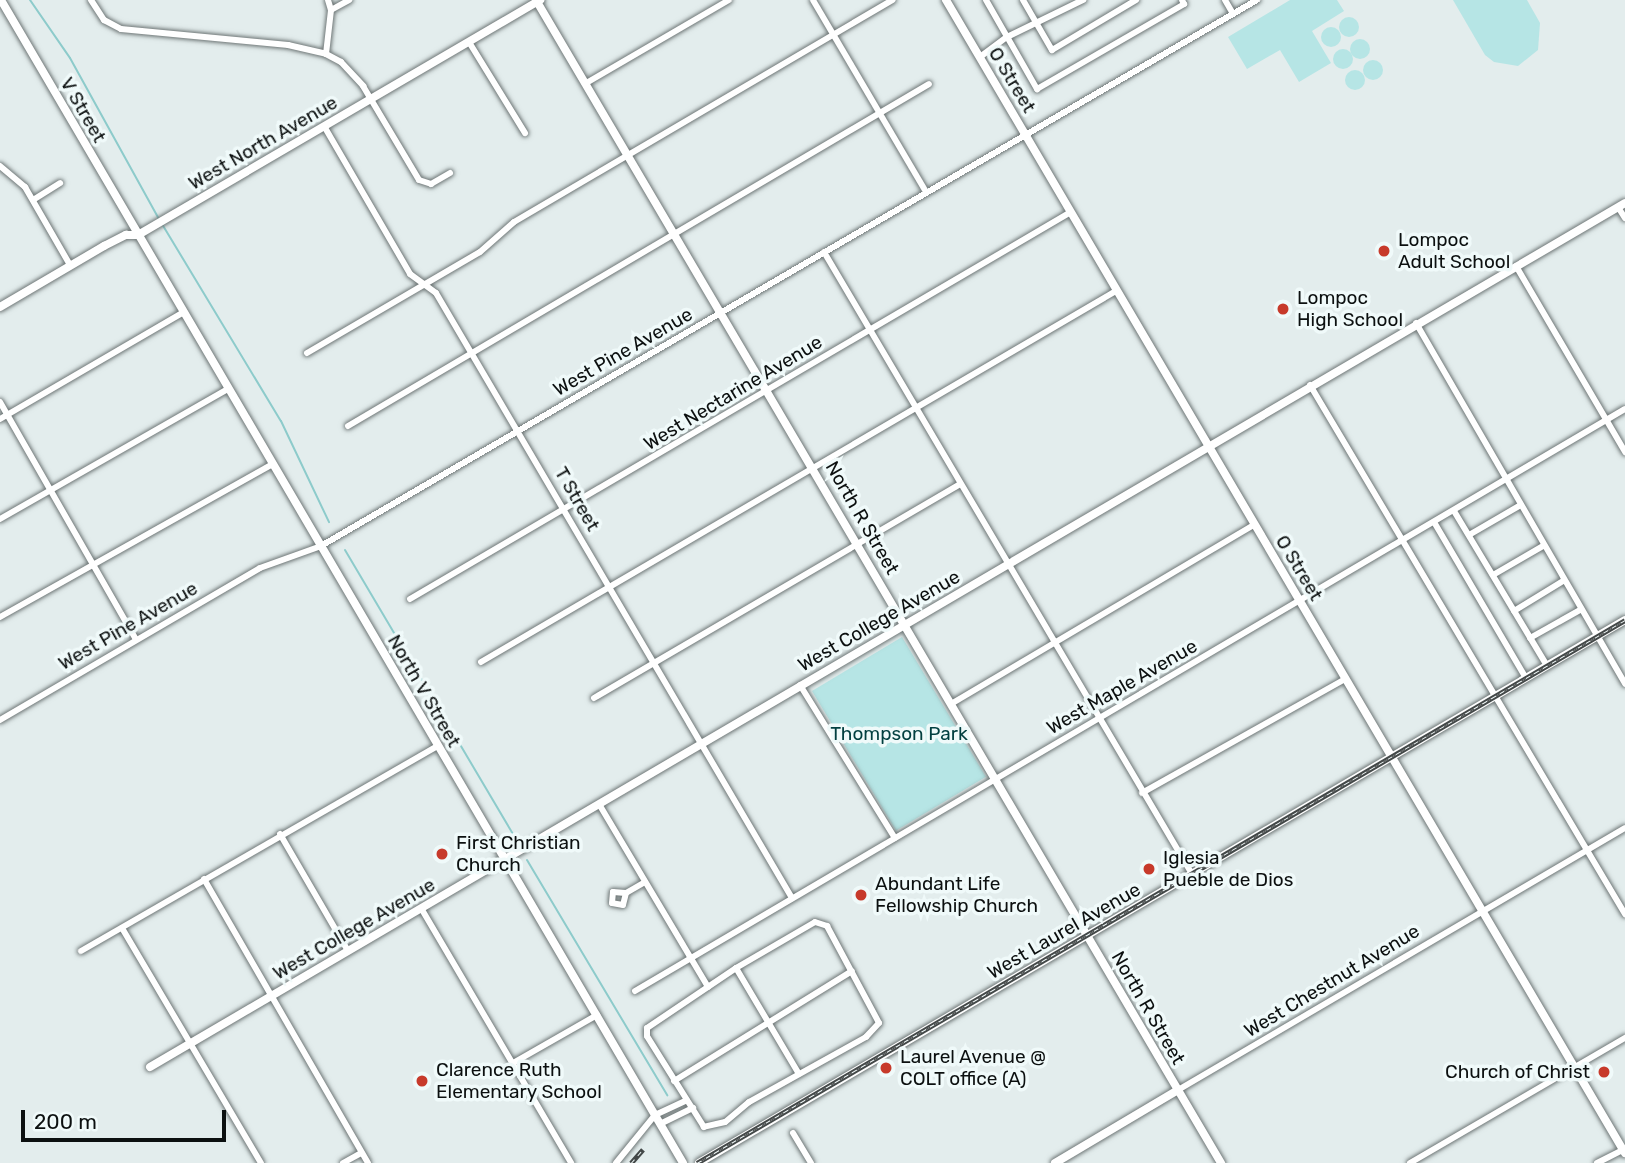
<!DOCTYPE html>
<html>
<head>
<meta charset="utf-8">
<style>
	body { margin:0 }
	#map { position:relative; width:1625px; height:1163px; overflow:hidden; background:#e3eded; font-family:Rubik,sans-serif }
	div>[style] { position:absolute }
	.green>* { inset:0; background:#b6e5e5; transform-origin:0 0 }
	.round { border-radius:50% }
	.stream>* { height:2px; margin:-1px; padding:0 1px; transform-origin:1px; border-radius:1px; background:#8dcbcb }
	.roads { filter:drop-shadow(0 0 2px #6e7676) drop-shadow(0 0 2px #6e7676) }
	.minor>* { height:6px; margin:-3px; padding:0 3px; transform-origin:3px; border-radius:3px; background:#fff }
	.tertiary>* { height:8px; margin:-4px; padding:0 4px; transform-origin:4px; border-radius:4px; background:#fff }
	.rail>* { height:4.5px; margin-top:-2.25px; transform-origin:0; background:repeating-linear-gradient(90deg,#f0fafa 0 5px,#434848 0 10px); box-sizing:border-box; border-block:2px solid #434848 }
	.dots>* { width:19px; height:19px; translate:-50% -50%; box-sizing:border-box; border:4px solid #f0fafa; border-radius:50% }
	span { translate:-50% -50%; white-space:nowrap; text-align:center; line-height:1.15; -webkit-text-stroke:7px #f0fafa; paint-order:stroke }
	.street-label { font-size:19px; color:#0c1010 }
	.poi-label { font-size:19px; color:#0c1010 }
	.left { translate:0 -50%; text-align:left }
	.right { translate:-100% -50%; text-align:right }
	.park-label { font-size:19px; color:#023f40 }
	.scale { position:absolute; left:21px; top:1110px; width:205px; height:32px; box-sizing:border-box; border:4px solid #0c1010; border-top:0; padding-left:9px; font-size:21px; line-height:24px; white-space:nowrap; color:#0c1010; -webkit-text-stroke:5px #f0fafa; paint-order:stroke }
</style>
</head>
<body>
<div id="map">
	<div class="green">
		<i style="clip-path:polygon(1290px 0,1337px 0,1344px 11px,1312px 31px,1331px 63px,1299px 82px,1280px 50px,1247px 69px,1228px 37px)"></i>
		<i style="clip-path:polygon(1453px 0,1527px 0,1540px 23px,1538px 50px,1518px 66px,1494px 62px,1485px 55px)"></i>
		<i class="round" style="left:1339px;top:17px;width:20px;height:20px"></i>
		<i class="round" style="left:1321px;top:27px;width:20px;height:20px"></i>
		<i class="round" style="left:1350px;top:39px;width:20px;height:20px"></i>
		<i class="round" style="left:1333px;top:49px;width:20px;height:20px"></i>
		<i class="round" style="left:1363px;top:60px;width:20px;height:20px"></i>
		<i class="round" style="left:1345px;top:70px;width:20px;height:20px"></i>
		<i style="left:902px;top:637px;width:163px;height:105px;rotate:59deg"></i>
	</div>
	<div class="stream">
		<i style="left:30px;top:0;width:70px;rotate:55.4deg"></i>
		<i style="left:70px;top:58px;width:184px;rotate:61.1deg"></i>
		<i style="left:162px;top:224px;width:230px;rotate:58.9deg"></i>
		<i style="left:281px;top:421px;width:112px;rotate:64.6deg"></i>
		<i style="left:345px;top:550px;width:334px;rotate:59.4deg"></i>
		<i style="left:527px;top:860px;width:274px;rotate:59.2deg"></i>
	</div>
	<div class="roads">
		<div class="minor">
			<i style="left:91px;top:0;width:24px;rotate:57deg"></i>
			<i style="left:104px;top:20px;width:19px;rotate:28deg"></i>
			<i style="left:121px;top:29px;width:168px;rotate:5.5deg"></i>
			<i style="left:288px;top:45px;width:39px;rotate:13deg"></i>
			<i style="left:326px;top:54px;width:17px;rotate:28deg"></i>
			<i style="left:341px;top:62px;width:33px;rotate:47deg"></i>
			<i style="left:363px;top:86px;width:109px;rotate:59.2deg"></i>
			<i style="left:419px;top:180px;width:13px;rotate:18deg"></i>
			<i style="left:431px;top:184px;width:22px;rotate:-30deg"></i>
			<i style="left:813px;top:0;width:223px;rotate:59.5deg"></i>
			<i style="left:986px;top:0;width:103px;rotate:60.2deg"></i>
			<i style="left:1037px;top:89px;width:170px;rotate:-30deg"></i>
			<i style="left:1184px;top:4px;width:4px;rotate:-117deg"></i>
			<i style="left:1023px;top:0;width:58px;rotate:59.9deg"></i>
			<i style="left:1052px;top:50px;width:98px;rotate:-30.8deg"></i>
			<i style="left:1225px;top:0;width:16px;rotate:60deg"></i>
			<i style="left:331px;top:10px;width:21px;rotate:-29deg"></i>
			<i style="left:469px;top:42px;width:107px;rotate:58.4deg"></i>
			<i style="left:326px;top:54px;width:44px;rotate:-83.5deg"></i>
			<i style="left:331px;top:10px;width:10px;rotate:-107deg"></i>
			<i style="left:980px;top:57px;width:34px;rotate:-37deg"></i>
			<i style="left:1007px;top:37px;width:85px;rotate:-26deg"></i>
			<i style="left:588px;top:82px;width:163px;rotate:-30.2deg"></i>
			<i style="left:324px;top:126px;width:171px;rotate:59.8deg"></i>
			<i style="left:410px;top:274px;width:32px;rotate:36deg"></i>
			<i style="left:436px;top:293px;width:702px;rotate:59.53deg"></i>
			<i style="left:0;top:166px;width:33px;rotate:40deg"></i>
			<i style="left:25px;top:187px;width:90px;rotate:60deg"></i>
			<i style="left:33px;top:200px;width:32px;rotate:-32deg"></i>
			<i style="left:1618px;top:207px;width:13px;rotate:58deg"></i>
			<i style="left:824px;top:252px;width:723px;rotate:59.39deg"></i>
			<i style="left:1516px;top:266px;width:216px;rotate:59.6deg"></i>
			<i style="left:1416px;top:323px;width:417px;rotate:59.9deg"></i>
			<i style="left:307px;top:353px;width:200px;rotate:-30.3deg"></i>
			<i style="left:480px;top:252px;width:45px;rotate:-41.4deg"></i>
			<i style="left:514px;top:222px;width:439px;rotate:-30.4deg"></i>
			<i style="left:1310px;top:385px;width:616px;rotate:59.23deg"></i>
			<i style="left:0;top:402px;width:273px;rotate:60.2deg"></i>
			<i style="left:0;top:419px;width:213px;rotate:-30.2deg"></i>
			<i style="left:348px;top:426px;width:674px;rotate:-30.48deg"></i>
			<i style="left:1454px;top:511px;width:181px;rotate:59deg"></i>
			<i style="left:0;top:519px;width:262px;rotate:-29.7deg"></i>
			<i style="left:1434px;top:522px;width:181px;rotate:59.5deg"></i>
			<i style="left:1469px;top:535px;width:58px;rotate:-30.1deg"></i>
			<i style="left:1493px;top:575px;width:58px;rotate:-30.1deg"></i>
			<i style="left:410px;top:599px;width:766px;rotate:-30.35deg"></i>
			<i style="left:1514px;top:611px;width:57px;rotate:-31.5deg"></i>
			<i style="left:0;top:617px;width:313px;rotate:-29.3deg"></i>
			<i style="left:1530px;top:638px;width:57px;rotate:-29.2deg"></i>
			<i style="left:481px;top:662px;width:735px;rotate:-30.3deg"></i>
			<i style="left:800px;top:685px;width:180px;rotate:58.2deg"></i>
			<i style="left:594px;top:698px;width:424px;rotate:-30.3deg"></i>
			<i style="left:951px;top:704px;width:353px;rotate:-30.6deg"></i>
			<i style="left:0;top:720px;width:301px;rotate:-30.3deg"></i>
			<i style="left:260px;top:568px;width:65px;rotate:-19.8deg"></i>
			<i style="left:321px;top:546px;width:1084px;rotate:-30.26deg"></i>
			<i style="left:1142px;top:793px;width:233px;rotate:-29.3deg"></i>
			<i style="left:599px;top:804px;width:213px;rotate:59.2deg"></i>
			<i style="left:280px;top:834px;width:135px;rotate:59.8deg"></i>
			<i style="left:204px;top:879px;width:328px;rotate:60deg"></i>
			<i style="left:626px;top:893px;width:12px;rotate:104deg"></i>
			<i style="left:623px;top:905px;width:11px;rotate:-170deg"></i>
			<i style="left:612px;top:903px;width:11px;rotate:-85deg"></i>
			<i style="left:613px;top:892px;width:13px;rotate:4deg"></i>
			<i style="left:626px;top:893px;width:22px;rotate:-30deg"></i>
			<i style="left:421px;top:908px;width:296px;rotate:59.5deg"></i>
			<i style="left:815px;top:922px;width:13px;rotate:18deg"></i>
			<i style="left:827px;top:926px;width:110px;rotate:61.8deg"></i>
			<i style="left:879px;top:1023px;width:19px;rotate:133deg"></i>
			<i style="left:866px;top:1037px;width:134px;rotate:150.9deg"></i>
			<i style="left:749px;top:1102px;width:31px;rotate:140deg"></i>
			<i style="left:725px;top:1122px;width:22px;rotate:167deg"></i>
			<i style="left:704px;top:1127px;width:107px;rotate:-122.1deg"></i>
			<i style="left:647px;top:1036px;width:8px;rotate:-90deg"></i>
			<i style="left:647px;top:1028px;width:107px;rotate:-34deg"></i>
			<i style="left:736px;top:968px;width:91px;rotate:-30.2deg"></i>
			<i style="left:122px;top:928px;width:273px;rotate:59.4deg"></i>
			<i style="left:81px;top:951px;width:412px;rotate:-29.9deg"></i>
			<i style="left:736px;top:968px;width:123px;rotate:59.3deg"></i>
			<i style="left:635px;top:991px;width:1148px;rotate:-30.45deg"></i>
			<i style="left:513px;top:1063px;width:97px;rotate:-29.7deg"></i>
			<i style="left:674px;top:1081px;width:209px;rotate:-31.7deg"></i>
			<i style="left:1178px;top:1090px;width:518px;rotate:-30.38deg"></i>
			<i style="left:660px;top:1124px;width:37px;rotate:-26deg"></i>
			<i style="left:793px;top:1133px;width:35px;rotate:59deg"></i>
			<i style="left:343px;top:1163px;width:21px;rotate:-29deg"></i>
			<i style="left:616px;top:1163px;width:62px;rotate:-50.9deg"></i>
			<i style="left:655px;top:1115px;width:35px;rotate:-25deg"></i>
			<i style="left:1410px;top:1163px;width:249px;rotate:-30.2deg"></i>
			<i style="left:1597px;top:1163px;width:29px;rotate:-27deg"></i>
		</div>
		<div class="tertiary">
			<i style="left:1px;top:0;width:1348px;rotate:59.61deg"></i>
			<i style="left:536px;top:0;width:1350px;rotate:59.5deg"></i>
			<i style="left:946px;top:0;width:1338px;rotate:59.51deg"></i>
			<i style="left:0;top:307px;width:121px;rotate:-30.4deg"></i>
			<i style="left:104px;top:246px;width:25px;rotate:-27deg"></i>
			<i style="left:126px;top:235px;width:12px"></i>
			<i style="left:138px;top:235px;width:466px;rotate:-30.3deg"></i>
			<i style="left:150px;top:1067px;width:1709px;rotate:-30.36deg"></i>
			<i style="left:699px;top:1163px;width:1073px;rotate:-30.39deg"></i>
			<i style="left:1055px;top:1163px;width:143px;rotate:-30.7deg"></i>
		</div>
	</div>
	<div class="rail">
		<i style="left:631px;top:1163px;width:18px;rotate:-49deg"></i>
		<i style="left:697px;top:1163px;width:1075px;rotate:-30.33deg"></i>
	</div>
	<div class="dots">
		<i style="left:1384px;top:251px;background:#c73a2b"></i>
		<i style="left:1283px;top:309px;background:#c73a2b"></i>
		<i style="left:442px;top:854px;background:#c73a2b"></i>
		<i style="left:1149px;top:869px;background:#c73a2b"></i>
		<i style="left:861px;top:895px;background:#c73a2b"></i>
		<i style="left:886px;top:1068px;background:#c73a2b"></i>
		<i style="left:1604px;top:1072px;background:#c73a2b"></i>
		<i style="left:422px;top:1081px;background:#c73a2b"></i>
	</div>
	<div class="street-label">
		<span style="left:1012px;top:80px;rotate:59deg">O Street</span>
		<span style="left:83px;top:110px;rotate:60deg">V Street</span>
		<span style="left:263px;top:143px;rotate:-30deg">West North Avenue</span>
		<span style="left:623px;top:352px;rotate:-30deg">West Pine Avenue</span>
		<span style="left:733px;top:393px;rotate:-31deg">West Nectarine Avenue</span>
		<span style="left:577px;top:499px;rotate:60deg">T Street</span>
		<span style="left:862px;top:518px;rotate:60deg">North R Street</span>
		<span style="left:1299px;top:568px;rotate:59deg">O Street</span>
		<span style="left:879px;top:621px;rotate:-30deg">West College Avenue</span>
		<span style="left:128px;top:626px;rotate:-30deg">West Pine Avenue</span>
		<span style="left:1122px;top:687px;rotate:-30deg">West Maple Avenue</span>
		<span style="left:424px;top:691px;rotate:60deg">North V Street</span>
		<span style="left:354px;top:929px;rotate:-30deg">West College Avenue</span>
		<span style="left:1064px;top:931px;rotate:-30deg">West Laurel Avenue</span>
		<span style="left:1332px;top:981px;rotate:-31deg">West Chestnut Avenue</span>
		<span style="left:1148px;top:1008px;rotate:60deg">North R Street</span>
	</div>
	<div class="poi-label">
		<span class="left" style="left:1398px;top:251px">Lompoc<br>Adult School</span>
		<span class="left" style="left:1297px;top:309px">Lompoc<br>High School</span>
		<span class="left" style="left:456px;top:854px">First Christian<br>Church</span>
		<span class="left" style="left:1163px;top:869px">Iglesia<br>Pueble de Dios</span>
		<span class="left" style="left:875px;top:895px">Abundant Life<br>Fellowship Church</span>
		<span class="left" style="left:900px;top:1068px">Laurel Avenue @<br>COLT office (A)</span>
		<span class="left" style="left:436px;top:1081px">Clarence Ruth<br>Elementary School</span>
		<span class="right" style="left:1590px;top:1072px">Church of Christ</span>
	</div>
	<div class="park-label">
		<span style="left:899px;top:734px">Thompson Park</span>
	</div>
	<div class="scale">200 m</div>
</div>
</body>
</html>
